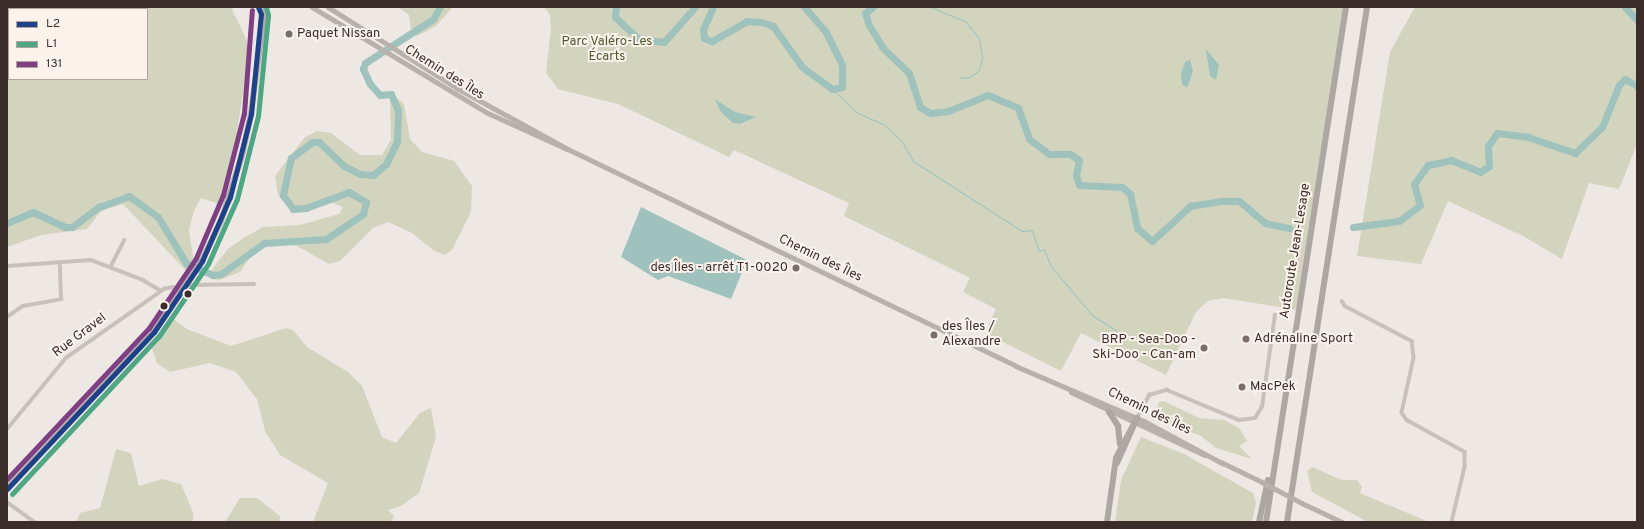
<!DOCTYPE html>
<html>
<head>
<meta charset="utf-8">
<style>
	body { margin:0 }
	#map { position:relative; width:1644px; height:529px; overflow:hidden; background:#eee8e4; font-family:Overpass,sans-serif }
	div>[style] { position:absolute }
	.green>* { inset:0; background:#d2d4be }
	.water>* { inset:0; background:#9fc2bd }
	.stream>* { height:1px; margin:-0.5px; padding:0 0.5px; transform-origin:0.5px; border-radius:0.5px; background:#9fc2bd }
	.river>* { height:7px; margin:-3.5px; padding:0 3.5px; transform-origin:3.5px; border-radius:3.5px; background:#9fc2bd }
	.street>* { height:3.5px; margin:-1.75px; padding:0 1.75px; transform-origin:1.75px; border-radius:1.75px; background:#c8c0bc }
	.secondary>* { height:4.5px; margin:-2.25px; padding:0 2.25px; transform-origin:2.25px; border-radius:2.25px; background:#b8b0ac }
	.primary>* { height:5.5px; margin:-2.75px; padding:0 2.75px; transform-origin:2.75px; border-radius:2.75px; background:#b7aeab }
	.highway>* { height:6px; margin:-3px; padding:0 3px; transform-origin:3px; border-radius:3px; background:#ada7a3 }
	.secondary-bridge>* { height:4.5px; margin:-2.25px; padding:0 2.25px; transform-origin:2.25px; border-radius:2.25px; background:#b8b0ac }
	.bus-1>* { height:5px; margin:-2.5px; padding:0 2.5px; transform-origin:2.5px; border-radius:2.5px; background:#1e4289 }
	.bus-2>* { height:5px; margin:-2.5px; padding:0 2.5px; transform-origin:2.5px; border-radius:2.5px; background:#4ea685 }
	.bus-3>* { height:5px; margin:-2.5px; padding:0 2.5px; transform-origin:2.5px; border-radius:2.5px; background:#7e4082 }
	.dots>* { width:11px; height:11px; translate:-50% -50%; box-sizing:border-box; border:2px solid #fbf2ec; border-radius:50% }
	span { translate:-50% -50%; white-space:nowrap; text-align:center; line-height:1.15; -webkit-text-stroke:4px #fbf2ec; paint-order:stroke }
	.poi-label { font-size:13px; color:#3a2d2a }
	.left { translate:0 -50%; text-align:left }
	.right { translate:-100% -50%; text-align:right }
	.park-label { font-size:13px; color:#4f582d }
	.street-label { font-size:13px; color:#3a2d2a }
	.frame { position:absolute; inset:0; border:8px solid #3a2d2a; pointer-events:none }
	.legend { position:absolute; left:8px; top:8px; width:140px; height:72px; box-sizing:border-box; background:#fbf2ec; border:1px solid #aea39e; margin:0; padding:5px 7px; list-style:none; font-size:12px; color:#3a2d2a }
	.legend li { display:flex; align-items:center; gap:8px; height:20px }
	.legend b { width:20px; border:1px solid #aea39e }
</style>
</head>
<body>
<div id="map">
	<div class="green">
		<i style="clip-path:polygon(102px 7px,236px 7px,232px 9px,247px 41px,248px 60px,233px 158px,219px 204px,201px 198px,194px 211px,189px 229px,194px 262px,189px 274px,123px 204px,101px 211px,87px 229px,41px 235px,7px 247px,7px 52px,9px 79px,147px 79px,147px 9px)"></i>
		<i style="clip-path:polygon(398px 7px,453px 7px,436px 26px,417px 36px,411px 30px,409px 15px)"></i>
		<i style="clip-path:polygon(544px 7px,1346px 7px,1298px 310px,1223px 298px,1208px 301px,1196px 312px,1166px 375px,1081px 333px,1061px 371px,985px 333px,996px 309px,963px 292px,970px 278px,844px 216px,849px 203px,734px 150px,729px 157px,618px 104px,558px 89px,546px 73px,551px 28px,550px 15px)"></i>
		<i style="clip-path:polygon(1415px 7px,1637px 7px,1637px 144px,1619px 189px,1589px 183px,1562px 259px,1523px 236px,1448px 201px,1421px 264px,1357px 256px,1390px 52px)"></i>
		<i style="clip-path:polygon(396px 97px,404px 104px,410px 139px,422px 152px,454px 161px,472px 186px,471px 212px,452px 250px,445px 255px,433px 250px,412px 233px,388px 222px,373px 228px,340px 261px,329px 264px,297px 246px,277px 241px,252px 254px,240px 272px,217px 281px,212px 269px,228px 249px,245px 237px,263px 227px,300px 225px,339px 214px,343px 207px,333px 203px,301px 209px,286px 205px,278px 195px,275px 176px,305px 137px,317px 131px,331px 133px,360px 155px,382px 155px,391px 140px,390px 99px)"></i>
		<i style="clip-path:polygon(172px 318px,187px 329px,231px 346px,286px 328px,293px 330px,307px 347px,348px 372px,362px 386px,382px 437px,396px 443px,420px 413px,431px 408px,436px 437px,419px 493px,401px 506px,388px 510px,394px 516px,391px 522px,313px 522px,328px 483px,280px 455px,265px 431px,257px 399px,236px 372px,210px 363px,170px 372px,157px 363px,152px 349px)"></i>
		<i style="clip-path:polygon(1164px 401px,1199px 418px,1224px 420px,1239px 428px,1247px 441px,1239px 446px,1252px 459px,1216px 448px,1201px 436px,1169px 424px,1156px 410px,1159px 402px)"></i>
		<i style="clip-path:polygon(1141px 437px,1184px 454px,1253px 493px,1256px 503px,1252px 522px,1115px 522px,1121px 480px)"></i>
		<i style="clip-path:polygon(116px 449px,131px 453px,139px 486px,162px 479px,181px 484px,193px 512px,193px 522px,76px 522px,80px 513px,100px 508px)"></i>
		<i style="clip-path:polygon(1312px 467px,1342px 480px,1357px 480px,1362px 487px,1360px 493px,1429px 522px,1368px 522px,1312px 492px,1307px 471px)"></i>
		<i style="clip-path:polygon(240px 498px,257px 498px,280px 516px,280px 522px,225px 522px)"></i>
	</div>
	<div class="water">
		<i style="clip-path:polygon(1206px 49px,1219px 65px,1216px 80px,1210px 76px)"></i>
		<i style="clip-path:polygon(1190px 60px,1193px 71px,1187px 88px,1182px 84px,1181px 74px,1185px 62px)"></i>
		<i style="clip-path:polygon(715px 99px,735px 112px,756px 117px,740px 124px,733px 123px,721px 112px)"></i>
		<i style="clip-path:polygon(641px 207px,747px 260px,731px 299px,668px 276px,658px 280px,621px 257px)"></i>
	</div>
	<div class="stream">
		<i style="left:930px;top:7px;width:38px;rotate:22deg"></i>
		<i style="left:965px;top:21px;width:22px;rotate:51deg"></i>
		<i style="left:979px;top:38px;width:20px;rotate:81deg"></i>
		<i style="left:982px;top:58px;width:12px;rotate:104deg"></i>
		<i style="left:979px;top:70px;width:11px;rotate:142deg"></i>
		<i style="left:970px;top:77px;width:10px;rotate:174deg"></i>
		<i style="left:832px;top:89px;width:35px;rotate:43deg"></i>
		<i style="left:858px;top:113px;width:27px;rotate:24deg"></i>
		<i style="left:883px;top:124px;width:24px;rotate:42deg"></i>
		<i style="left:901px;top:140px;width:24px;rotate:60deg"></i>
		<i style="left:913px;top:161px;width:130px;rotate:32.7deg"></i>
		<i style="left:1022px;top:231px;width:10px;rotate:-6deg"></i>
		<i style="left:1032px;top:230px;width:22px;rotate:72deg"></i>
		<i style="left:1039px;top:251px;width:5px;rotate:-22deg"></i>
		<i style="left:1044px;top:249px;width:17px;rotate:69deg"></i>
		<i style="left:1050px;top:265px;width:65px;rotate:50deg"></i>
		<i style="left:1092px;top:315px;width:40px;rotate:32.9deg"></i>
	</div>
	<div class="river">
		<i style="left:616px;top:7px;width:10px;rotate:96deg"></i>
		<i style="left:615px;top:17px;width:33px;rotate:43deg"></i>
		<i style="left:639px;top:39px;width:25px;rotate:7deg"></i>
		<i style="left:664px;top:42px;width:47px;rotate:-48.5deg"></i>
		<i style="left:713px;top:7px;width:24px;rotate:114deg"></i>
		<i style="left:703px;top:29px;width:9px;rotate:84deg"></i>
		<i style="left:704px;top:38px;width:9px;rotate:21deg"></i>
		<i style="left:712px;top:41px;width:40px;rotate:-29.7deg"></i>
		<i style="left:747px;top:21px;width:14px;rotate:4deg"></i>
		<i style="left:761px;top:22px;width:13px;rotate:18deg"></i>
		<i style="left:773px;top:26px;width:50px;rotate:54.7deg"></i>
		<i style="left:802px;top:67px;width:37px;rotate:36deg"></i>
		<i style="left:832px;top:89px;width:10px;rotate:-11deg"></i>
		<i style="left:842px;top:87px;width:22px;rotate:-90deg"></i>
		<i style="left:842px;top:65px;width:37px;rotate:-116deg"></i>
		<i style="left:826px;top:32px;width:33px;rotate:-131deg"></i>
		<i style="left:873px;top:7px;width:10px;rotate:143deg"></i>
		<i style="left:865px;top:13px;width:13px;rotate:72deg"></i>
		<i style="left:869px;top:25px;width:26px;rotate:59deg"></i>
		<i style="left:882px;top:47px;width:37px;rotate:44deg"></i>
		<i style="left:909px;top:73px;width:36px;rotate:72deg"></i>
		<i style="left:920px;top:107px;width:12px;rotate:31deg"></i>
		<i style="left:930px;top:113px;width:18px;rotate:-6deg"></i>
		<i style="left:948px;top:111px;width:43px;rotate:-21.8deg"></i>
		<i style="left:988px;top:95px;width:33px;rotate:23deg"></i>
		<i style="left:1018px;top:108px;width:33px;rotate:70deg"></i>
		<i style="left:1029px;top:139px;width:25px;rotate:37deg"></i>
		<i style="left:1049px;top:154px;width:21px"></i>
		<i style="left:1070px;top:154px;width:11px;rotate:34deg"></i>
		<i style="left:1079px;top:160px;width:15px;rotate:101deg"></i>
		<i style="left:1076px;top:175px;width:10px;rotate:73deg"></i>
		<i style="left:1079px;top:185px;width:43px;rotate:2.7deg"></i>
		<i style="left:1122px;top:187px;width:11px;rotate:41deg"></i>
		<i style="left:1130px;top:194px;width:35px;rotate:78deg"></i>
		<i style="left:1137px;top:228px;width:20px;rotate:41deg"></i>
		<i style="left:1152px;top:241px;width:52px;rotate:-42.6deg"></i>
		<i style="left:1190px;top:206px;width:31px;rotate:-9deg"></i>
		<i style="left:1221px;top:201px;width:18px"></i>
		<i style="left:1239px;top:201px;width:34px;rotate:40deg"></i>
		<i style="left:1265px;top:223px;width:25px;rotate:12deg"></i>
		<i style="left:1625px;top:7px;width:18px;rotate:47deg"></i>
		<i style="left:7px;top:223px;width:28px;rotate:-23deg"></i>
		<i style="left:33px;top:212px;width:35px;rotate:25deg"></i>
		<i style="left:65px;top:227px;width:7px"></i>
		<i style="left:72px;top:227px;width:34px;rotate:-37deg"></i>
		<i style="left:99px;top:207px;width:32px;rotate:-20deg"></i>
		<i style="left:129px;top:196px;width:36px;rotate:36deg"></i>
		<i style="left:158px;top:217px;width:54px;rotate:58.7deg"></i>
		<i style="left:186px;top:263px;width:30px;rotate:24deg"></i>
		<i style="left:213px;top:275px;width:8px;rotate:-7deg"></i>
		<i style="left:221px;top:274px;width:53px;rotate:-35.8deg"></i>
		<i style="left:264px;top:243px;width:62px;rotate:-3.7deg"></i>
		<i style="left:326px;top:239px;width:45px;rotate:-34deg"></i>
		<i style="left:363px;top:214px;width:12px;rotate:-76deg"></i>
		<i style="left:366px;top:202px;width:20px;rotate:-150deg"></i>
		<i style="left:349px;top:192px;width:46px;rotate:159.6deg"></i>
		<i style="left:306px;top:208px;width:13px;rotate:176deg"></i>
		<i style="left:293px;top:209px;width:17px;rotate:-126deg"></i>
		<i style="left:283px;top:195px;width:38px;rotate:-78deg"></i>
		<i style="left:291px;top:158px;width:26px;rotate:-37deg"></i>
		<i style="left:312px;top:142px;width:7px"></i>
		<i style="left:319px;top:142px;width:35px;rotate:44deg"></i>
		<i style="left:344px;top:166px;width:18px;rotate:27deg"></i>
		<i style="left:360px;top:174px;width:13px;rotate:4deg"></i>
		<i style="left:373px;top:175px;width:17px;rotate:-40deg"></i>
		<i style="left:386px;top:164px;width:25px;rotate:-64deg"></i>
		<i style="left:397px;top:141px;width:31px;rotate:-88deg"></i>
		<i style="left:398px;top:110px;width:17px;rotate:-114deg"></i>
		<i style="left:391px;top:94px;width:11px;rotate:175deg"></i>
		<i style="left:380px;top:95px;width:15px;rotate:-132deg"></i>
		<i style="left:370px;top:84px;width:17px;rotate:-115deg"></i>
		<i style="left:363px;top:69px;width:6px;rotate:-72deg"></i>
		<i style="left:365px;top:63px;width:81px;rotate:-32.9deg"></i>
		<i style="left:433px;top:19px;width:14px;rotate:-60deg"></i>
		<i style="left:1353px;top:227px;width:46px;rotate:-7.4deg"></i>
		<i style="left:1399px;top:221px;width:26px;rotate:-37deg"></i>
		<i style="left:1420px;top:205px;width:22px;rotate:-106deg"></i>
		<i style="left:1414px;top:184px;width:24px;rotate:-54deg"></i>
		<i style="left:1428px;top:165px;width:24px;rotate:-12deg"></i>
		<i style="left:1451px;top:160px;width:31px;rotate:22deg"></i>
		<i style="left:1480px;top:172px;width:11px;rotate:-34deg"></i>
		<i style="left:1489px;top:166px;width:20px;rotate:-93deg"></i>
		<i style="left:1488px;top:146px;width:16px;rotate:-55deg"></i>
		<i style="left:1497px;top:133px;width:31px;rotate:7deg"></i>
		<i style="left:1528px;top:137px;width:50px;rotate:18.8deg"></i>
		<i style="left:1575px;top:153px;width:37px;rotate:-44deg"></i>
		<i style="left:1602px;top:127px;width:45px;rotate:-68deg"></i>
		<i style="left:1619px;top:85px;width:8px;rotate:-45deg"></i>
		<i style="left:1625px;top:79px;width:14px;rotate:30deg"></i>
	</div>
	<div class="street">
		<i style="left:7px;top:266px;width:84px;rotate:-4.1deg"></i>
		<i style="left:91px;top:260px;width:56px;rotate:21deg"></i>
		<i style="left:143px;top:280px;width:21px;rotate:31deg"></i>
		<i style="left:111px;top:266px;width:29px;rotate:-63deg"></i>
		<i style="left:188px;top:285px;width:66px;rotate:-0.9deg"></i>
		<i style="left:1342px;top:301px;width:6px;rotate:59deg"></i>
		<i style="left:1345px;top:306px;width:76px;rotate:27.6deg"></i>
		<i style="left:1412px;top:341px;width:17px;rotate:83deg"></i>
		<i style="left:1414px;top:358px;width:56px;rotate:102.3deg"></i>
		<i style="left:1402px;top:413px;width:9px;rotate:54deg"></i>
		<i style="left:1407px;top:420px;width:66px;rotate:28.9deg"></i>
		<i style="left:1465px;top:452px;width:15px;rotate:90deg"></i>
		<i style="left:1465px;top:467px;width:57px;rotate:103.3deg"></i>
		<i style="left:7px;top:317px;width:19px;rotate:-35deg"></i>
		<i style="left:23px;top:306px;width:39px;rotate:-10deg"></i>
		<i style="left:61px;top:299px;width:36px;rotate:-92deg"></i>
		<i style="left:1137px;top:418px;width:26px;rotate:-62deg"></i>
		<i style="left:1149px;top:395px;width:19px;rotate:-16deg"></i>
		<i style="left:1167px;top:390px;width:78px;rotate:22.6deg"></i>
		<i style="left:1239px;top:420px;width:16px;rotate:-7deg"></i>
		<i style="left:1255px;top:418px;width:13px;rotate:-58deg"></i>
		<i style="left:1262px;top:407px;width:93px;rotate:-82deg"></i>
		<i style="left:7px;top:429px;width:92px;rotate:-50.3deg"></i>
		<i style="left:66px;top:358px;width:120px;rotate:-35.1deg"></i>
		<i style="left:164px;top:289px;width:9px;rotate:-13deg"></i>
		<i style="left:173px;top:287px;width:11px;rotate:27deg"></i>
		<i style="left:7px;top:502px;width:34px;rotate:36deg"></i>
	</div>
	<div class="secondary">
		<i style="left:312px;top:7px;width:205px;rotate:31.1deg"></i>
		<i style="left:488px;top:113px;width:87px;rotate:24.5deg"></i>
		<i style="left:328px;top:7px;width:152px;rotate:32.1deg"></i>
		<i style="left:457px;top:88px;width:127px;rotate:28.8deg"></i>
		<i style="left:568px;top:149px;width:498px;rotate:25.8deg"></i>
		<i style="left:1016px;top:366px;width:139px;rotate:23.3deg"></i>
		<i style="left:1144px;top:421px;width:89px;rotate:28.3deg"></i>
		<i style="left:1071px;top:392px;width:148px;rotate:25.2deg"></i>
		<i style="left:1221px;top:462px;width:46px;rotate:26deg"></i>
		<i style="left:1302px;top:503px;width:44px;rotate:25.4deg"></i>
	</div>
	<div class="primary">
		<i style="left:7px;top:489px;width:215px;rotate:-46.9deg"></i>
		<i style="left:154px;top:332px;width:86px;rotate:-55.9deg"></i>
		<i style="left:202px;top:261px;width:44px;rotate:-64.6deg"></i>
		<i style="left:221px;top:221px;width:68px;rotate:-72.1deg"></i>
		<i style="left:242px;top:156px;width:43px;rotate:-77.9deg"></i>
		<i style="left:251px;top:114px;width:108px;rotate:-82.5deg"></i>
	</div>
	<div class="highway">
		<i style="left:1109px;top:412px;width:17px;rotate:57deg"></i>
		<i style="left:1118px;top:426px;width:18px;rotate:84deg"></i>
		<i style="left:1117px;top:463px;width:49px;rotate:-66deg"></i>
		<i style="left:1107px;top:522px;width:65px;rotate:-82deg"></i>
		<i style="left:1116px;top:458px;width:45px;rotate:-62.3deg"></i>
		<i style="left:1259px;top:522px;width:43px;rotate:-77.9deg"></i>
		<i style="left:1266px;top:522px;width:521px;rotate:-81.17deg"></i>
		<i style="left:1287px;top:522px;width:521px;rotate:-81.17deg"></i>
	</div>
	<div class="secondary-bridge">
		<i style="left:1262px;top:482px;width:45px;rotate:27.7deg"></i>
	</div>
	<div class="bus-1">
		<i style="left:7px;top:489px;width:215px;rotate:-46.9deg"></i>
		<i style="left:154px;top:332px;width:86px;rotate:-55.9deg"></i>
		<i style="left:202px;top:261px;width:70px;rotate:-66.4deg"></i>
		<i style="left:230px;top:197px;width:86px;rotate:-75.8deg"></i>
		<i style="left:251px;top:114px;width:100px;rotate:-84.3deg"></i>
		<i style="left:261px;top:14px;width:8px;rotate:-113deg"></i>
	</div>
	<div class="bus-2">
		<i style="left:12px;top:494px;width:216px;rotate:-47.1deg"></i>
		<i style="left:159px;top:336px;width:87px;rotate:-55.8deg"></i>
		<i style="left:208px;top:264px;width:71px;rotate:-66deg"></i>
		<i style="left:237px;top:199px;width:86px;rotate:-75.8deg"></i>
		<i style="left:258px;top:116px;width:101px;rotate:-84.3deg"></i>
		<i style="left:268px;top:15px;width:8px;rotate:-104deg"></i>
	</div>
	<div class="bus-3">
		<i style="left:7px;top:479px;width:207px;rotate:-46.8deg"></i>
		<i style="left:149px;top:328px;width:84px;rotate:-56.1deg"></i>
		<i style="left:196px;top:258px;width:69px;rotate:-66.8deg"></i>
		<i style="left:223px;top:195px;width:85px;rotate:-75.6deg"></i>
		<i style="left:244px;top:113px;width:103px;rotate:-85.6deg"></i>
	</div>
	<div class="dots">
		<i style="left:289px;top:34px;background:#796e6b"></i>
		<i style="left:796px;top:268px;background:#796e6b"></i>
		<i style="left:188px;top:294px;background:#3a2d2a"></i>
		<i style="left:164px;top:306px;background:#3a2d2a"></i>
		<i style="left:934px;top:335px;background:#796e6b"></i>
		<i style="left:1246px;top:339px;background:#796e6b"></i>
		<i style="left:1204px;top:348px;background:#796e6b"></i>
		<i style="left:1242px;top:387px;background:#796e6b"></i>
	</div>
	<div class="poi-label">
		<span class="left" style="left:297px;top:34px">Paquet Nissan</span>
		<span class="right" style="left:788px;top:268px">des Îles - arrêt T1-0020</span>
		<span class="left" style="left:942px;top:335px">des Îles /<br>Alexandre</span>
		<span class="left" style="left:1254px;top:339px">Adrénaline Sport</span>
		<span class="right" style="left:1196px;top:348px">BRP - Sea-Doo -<br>Ski-Doo - Can-am</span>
		<span class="left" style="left:1250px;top:387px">MacPek</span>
	</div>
	<div class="park-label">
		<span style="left:607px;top:50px">Parc Valéro-Les<br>Écarts</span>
	</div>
	<div class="street-label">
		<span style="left:444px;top:73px;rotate:32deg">Chemin des Îles</span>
		<span style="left:1296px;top:251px;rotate:-81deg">Autoroute Jean-Lesage</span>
		<span style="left:820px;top:259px;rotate:26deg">Chemin des Îles</span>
		<span style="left:80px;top:336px;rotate:-37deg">Rue Gravel</span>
		<span style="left:1149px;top:412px;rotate:26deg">Chemin des Îles</span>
	</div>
	<div class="frame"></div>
	<ul class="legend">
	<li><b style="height:5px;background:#1e4289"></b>L2</li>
	<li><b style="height:5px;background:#4ea685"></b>L1</li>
	<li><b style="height:5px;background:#7e4082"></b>131</li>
	</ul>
</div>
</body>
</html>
